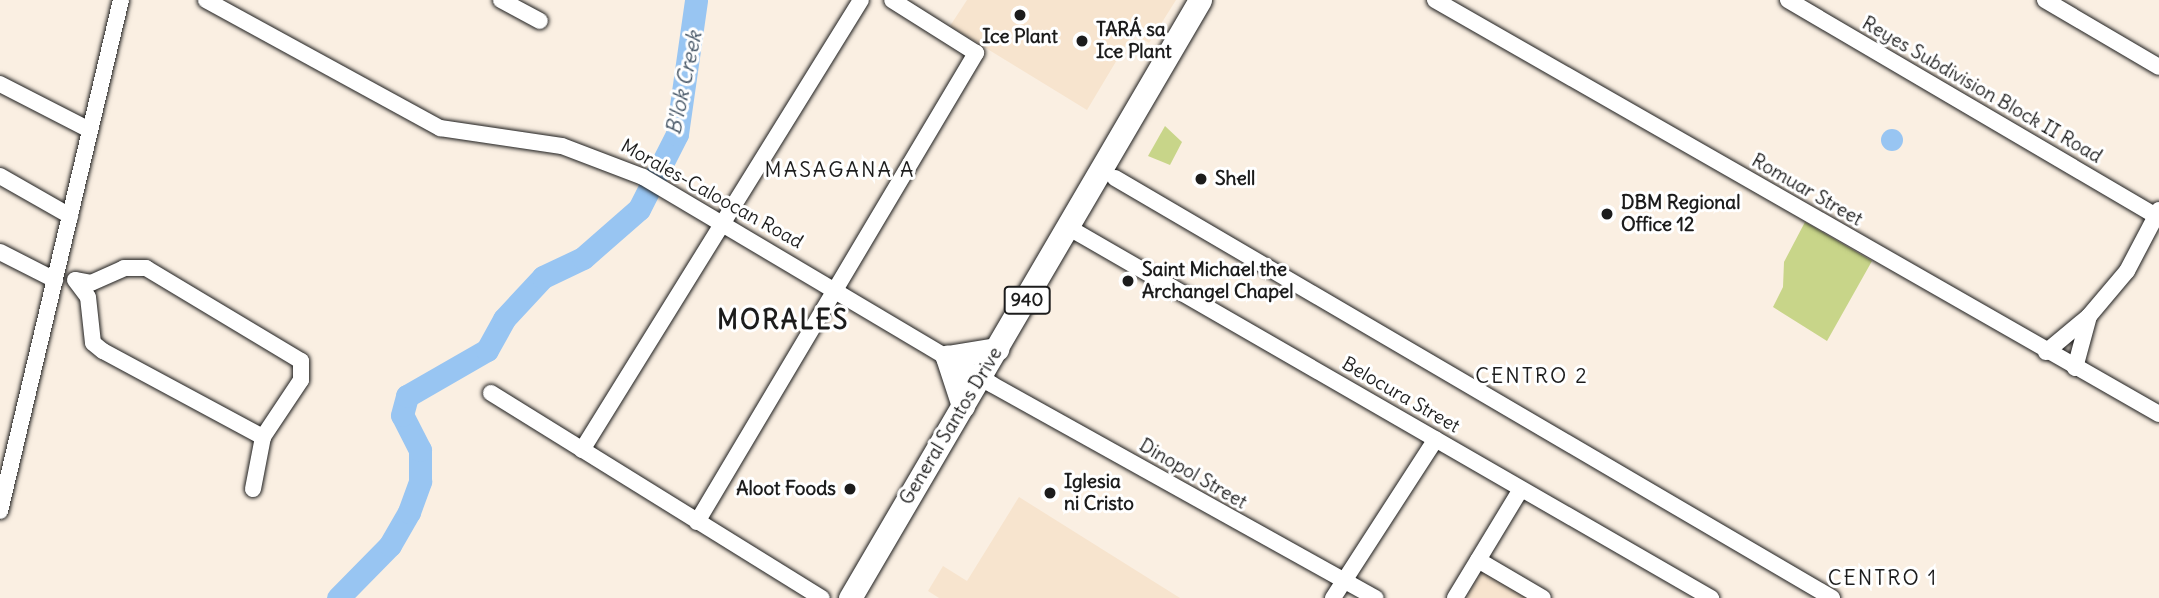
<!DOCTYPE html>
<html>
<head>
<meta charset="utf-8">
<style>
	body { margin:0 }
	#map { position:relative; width:2159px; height:598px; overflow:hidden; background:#faefe2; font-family:Delius,sans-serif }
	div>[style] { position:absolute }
	.built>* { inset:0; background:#f7e4ce }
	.green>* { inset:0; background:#c8d589 }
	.water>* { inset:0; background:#98c5f2 }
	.round { border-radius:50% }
	.river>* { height:23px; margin:-11.5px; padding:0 11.5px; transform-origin:11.5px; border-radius:11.5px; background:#98c5f2 }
	.roads { filter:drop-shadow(0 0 2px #1c1c1c) drop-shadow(0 0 2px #1c1c1c) }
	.minor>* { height:16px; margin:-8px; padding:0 8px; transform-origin:8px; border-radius:8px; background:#fff }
	.highway>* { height:23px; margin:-11.5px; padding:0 11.5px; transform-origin:11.5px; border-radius:11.5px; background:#fff }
	.dots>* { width:19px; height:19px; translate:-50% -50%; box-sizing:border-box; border:4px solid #fff; border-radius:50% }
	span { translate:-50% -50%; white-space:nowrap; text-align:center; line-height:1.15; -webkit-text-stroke:6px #fff; paint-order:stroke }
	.shield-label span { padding:2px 5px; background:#fff; border:2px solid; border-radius:5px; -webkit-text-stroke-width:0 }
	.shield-label { font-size:18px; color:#1c1c1c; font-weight:700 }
	.poi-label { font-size:19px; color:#1c1c1c; font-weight:700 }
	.left { translate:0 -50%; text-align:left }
	.right { translate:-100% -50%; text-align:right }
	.street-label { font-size:19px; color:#1c1c1c }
	.water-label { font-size:21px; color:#475767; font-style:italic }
	.neighbourhood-label { font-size:21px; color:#1c1c1c; letter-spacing:2px }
	.district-label { font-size:26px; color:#1c1c1c; font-weight:700; letter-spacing:2px }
</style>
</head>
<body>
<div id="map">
	<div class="built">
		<i style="clip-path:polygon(967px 0,1176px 0,1149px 43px,1133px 33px,1087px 110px,950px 26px)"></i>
		<i style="clip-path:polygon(1019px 497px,1180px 598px,939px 598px,928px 591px,943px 566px,967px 581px)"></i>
		<i style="clip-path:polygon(1483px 569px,1530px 598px,1466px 598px)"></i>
	</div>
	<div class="green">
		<i style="clip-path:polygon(1165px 126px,1182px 142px,1170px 165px,1148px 156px)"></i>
		<i style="clip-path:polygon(1805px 222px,1872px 261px,1827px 341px,1773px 307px,1783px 287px,1784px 262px)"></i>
	</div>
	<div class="water">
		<i class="round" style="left:1881px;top:129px;width:22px;height:22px"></i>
	</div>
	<div class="river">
		<i style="left:338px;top:598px;width:74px;rotate:-45.5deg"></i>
		<i style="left:390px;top:545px;width:38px;rotate:-60deg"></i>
		<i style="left:409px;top:512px;width:33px;rotate:-70deg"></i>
		<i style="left:420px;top:481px;width:31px;rotate:-90deg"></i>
		<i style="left:420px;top:450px;width:39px;rotate:-117deg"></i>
		<i style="left:402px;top:415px;width:20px;rotate:-75deg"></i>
		<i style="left:407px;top:396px;width:92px;rotate:-29.9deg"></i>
		<i style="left:487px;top:350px;width:35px;rotate:-61deg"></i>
		<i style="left:504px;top:319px;width:57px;rotate:-47.1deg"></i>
		<i style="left:543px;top:277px;width:44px;rotate:-25.4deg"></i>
		<i style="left:583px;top:258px;width:74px;rotate:-41.2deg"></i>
		<i style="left:639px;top:209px;width:84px;rotate:-63.1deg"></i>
		<i style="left:677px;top:134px;width:135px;rotate:-81.9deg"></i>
	</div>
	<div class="roads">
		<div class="minor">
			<i style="left:206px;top:0;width:267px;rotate:28.7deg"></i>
			<i style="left:440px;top:128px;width:123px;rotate:8.4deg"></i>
			<i style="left:562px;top:146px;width:87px;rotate:20.9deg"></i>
			<i style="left:643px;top:177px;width:405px;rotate:30.7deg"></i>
			<i style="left:991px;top:384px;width:440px;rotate:29.1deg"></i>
			<i style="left:501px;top:0;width:44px;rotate:28.3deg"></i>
			<i style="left:1435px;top:0;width:834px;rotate:29.76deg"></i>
			<i style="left:1788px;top:0;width:427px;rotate:30.4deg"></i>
			<i style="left:2045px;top:0;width:132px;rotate:30.4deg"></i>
			<i style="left:0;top:84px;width:101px;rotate:27.1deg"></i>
			<i style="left:0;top:176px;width:81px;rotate:29.7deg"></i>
			<i style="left:1115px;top:178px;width:831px;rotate:30.36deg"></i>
			<i style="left:1071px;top:229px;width:739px;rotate:29.97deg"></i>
			<i style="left:0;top:252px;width:62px;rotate:27deg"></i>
			<i style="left:75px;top:280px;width:21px;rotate:53deg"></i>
			<i style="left:88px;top:297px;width:46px;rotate:83.8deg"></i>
			<i style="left:93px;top:343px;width:13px;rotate:39deg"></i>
			<i style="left:103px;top:351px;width:182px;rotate:28.3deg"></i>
			<i style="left:76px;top:280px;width:15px;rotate:11deg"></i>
			<i style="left:91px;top:283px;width:36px;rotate:-24deg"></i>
			<i style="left:124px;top:268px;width:22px"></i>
			<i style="left:146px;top:268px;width:181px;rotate:31deg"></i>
			<i style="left:301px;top:361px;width:19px;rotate:90deg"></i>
			<i style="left:301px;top:380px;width:69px;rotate:123.7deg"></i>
			<i style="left:263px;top:437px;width:53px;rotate:100.9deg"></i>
			<i style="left:2046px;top:352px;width:56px;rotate:-39.9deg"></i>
			<i style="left:2075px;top:368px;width:54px;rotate:-74.9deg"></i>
			<i style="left:2089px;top:316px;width:59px;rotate:-49.8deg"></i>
			<i style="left:2127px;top:271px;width:69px;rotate:-62.3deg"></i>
			<i style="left:491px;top:393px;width:389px;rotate:31.8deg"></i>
			<i style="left:582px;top:450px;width:529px;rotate:-58.2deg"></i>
			<i style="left:0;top:511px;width:525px;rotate:-76.68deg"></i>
			<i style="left:697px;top:522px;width:546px;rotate:-59.25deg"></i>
			<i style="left:976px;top:53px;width:99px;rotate:-147.8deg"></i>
			<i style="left:1478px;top:560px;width:75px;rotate:30.3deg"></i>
			<i style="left:1333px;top:598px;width:189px;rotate:-57.1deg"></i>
			<i style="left:1455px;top:598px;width:127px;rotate:-58.8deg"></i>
		</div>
		<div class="highway">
			<i style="left:963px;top:406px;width:52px;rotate:-108.1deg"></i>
			<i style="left:947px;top:357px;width:51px;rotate:-9.1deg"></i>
			<i style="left:850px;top:598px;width:693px;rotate:-59.66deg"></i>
		</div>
	</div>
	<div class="dots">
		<i style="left:1020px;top:15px;background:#1c1c1c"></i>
		<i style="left:1082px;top:41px;background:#1c1c1c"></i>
		<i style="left:1201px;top:179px;background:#1c1c1c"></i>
		<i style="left:1607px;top:214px;background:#1c1c1c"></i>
		<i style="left:1128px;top:281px;background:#1c1c1c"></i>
		<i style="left:850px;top:489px;background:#1c1c1c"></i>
		<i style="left:1050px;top:493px;background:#1c1c1c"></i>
	</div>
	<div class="shield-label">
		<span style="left:1027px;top:300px">940</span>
	</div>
	<div class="poi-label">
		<span class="left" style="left:1096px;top:41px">TARÁ sa<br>Ice Plant</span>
		<span style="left:1020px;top:37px">Ice Plant</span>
		<span class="left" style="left:1215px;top:179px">Shell</span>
		<span class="left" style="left:1621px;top:214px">DBM Regional<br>Office 12</span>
		<span class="left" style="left:1142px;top:281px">Saint Michael the<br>Archangel Chapel</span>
		<span class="left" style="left:1064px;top:493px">Iglesia<br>ni Cristo</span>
		<span class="right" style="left:836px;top:489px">Aloot Foods</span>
	</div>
	<div class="street-label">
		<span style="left:1982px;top:90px;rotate:30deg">Reyes Subdivision Block II Road</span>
		<span style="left:1807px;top:190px;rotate:30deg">Romuar Street</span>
		<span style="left:712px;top:194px;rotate:29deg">Morales-Caloocan Road</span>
		<span style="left:1401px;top:395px;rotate:30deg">Belocura Street</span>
		<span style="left:951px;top:426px;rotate:-59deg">General Santos Drive</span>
		<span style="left:1193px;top:474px;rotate:30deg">Dinopol Street</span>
	</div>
	<div class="water-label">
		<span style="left:684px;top:83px;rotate:-78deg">B'lok Creek</span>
	</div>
	<div class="neighbourhood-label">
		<span style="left:840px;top:170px">MASAGANA A</span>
		<span style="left:1532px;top:376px">CENTRO 2</span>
		<span style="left:1883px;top:578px">CENTRO 1</span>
	</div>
	<div class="district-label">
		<span style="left:783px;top:320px">MORALES</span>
	</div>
</div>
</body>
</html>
